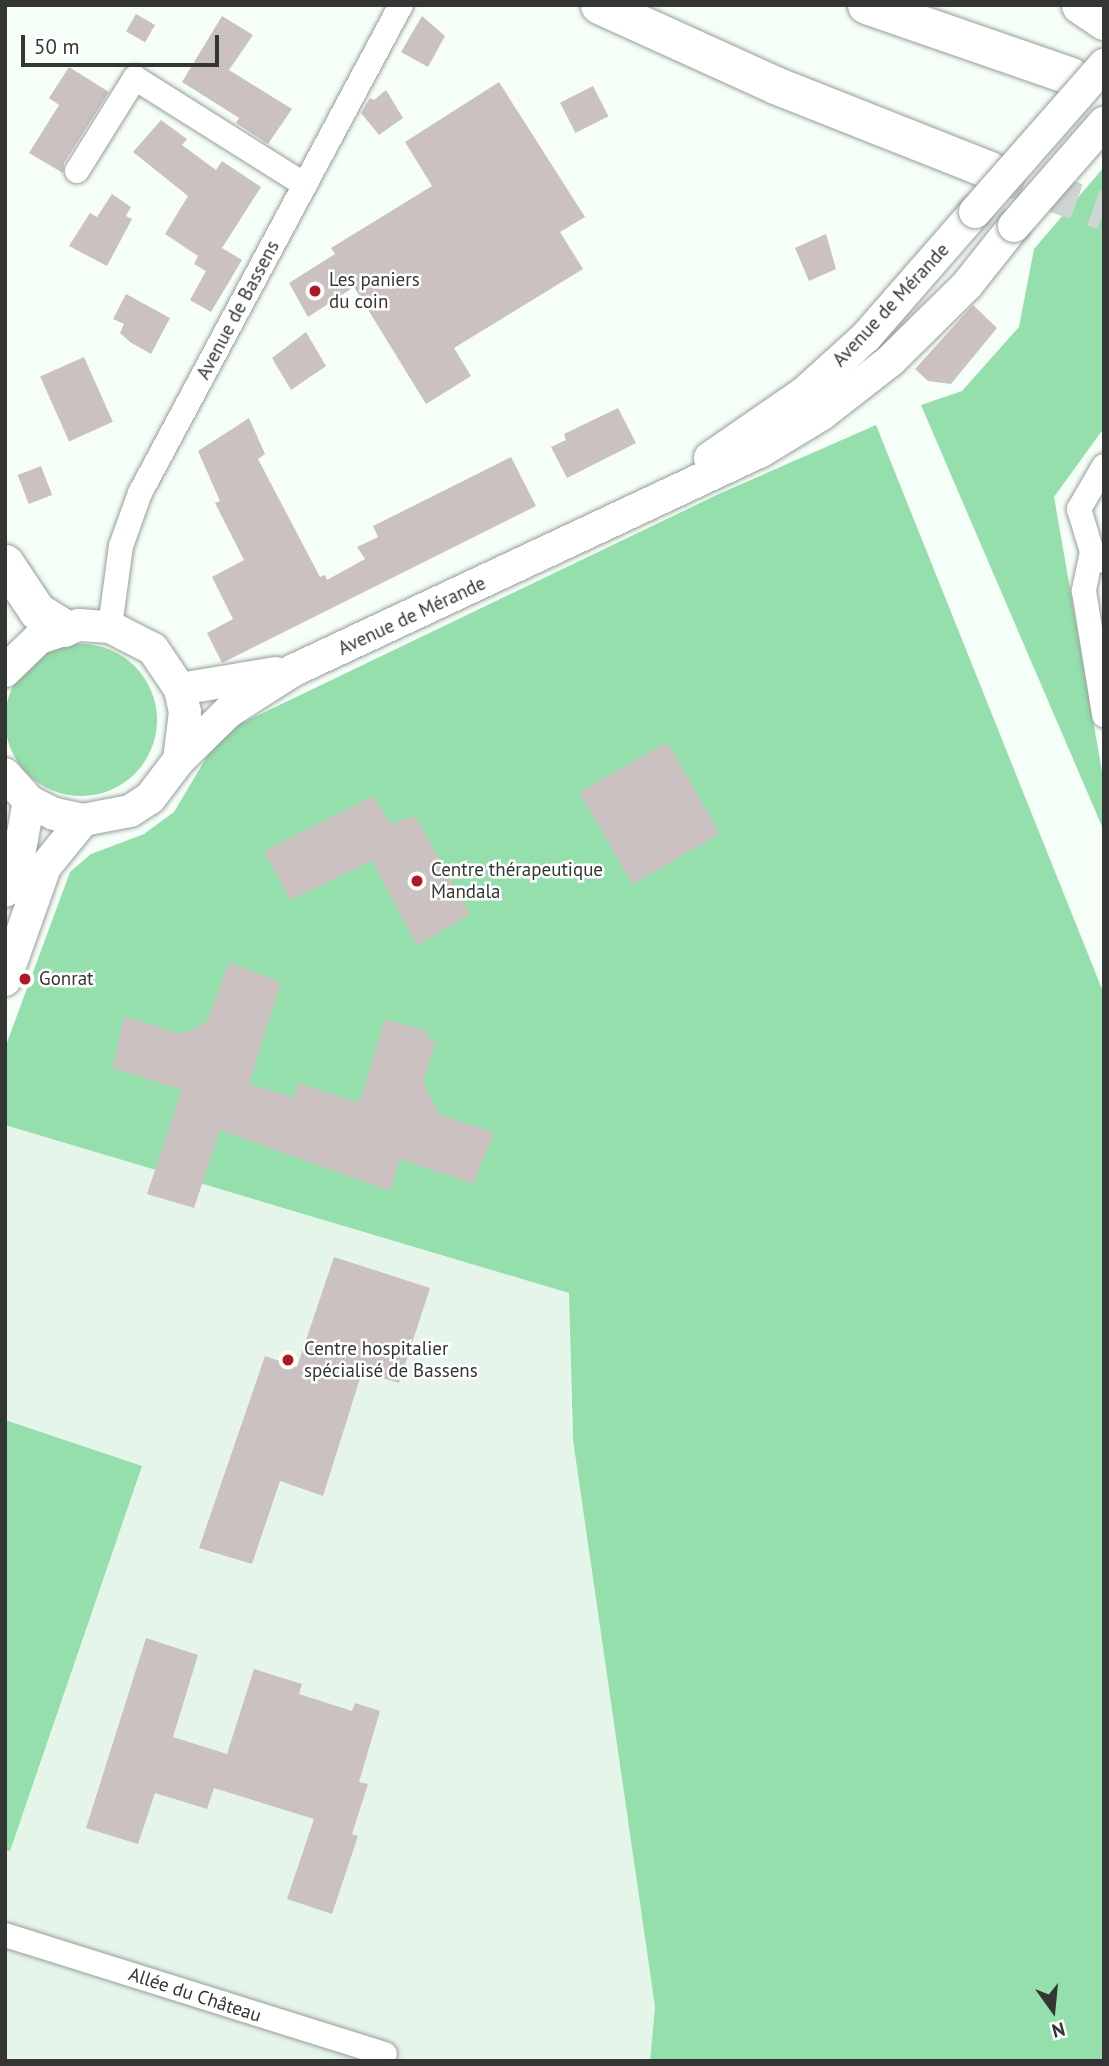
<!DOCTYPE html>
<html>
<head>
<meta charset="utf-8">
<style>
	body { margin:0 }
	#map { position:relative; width:1109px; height:2066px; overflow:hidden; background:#f6fef8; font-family:"PT Sans",sans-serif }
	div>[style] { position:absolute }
	.built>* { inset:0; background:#e6f5ea }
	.green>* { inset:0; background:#94dfac }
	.round { border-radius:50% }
	.building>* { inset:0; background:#cbc1c0; transform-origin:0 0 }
	.highway-tunnel>* { height:37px; margin-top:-18.5px; transform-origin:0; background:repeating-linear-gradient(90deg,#cfd6d1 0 37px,transparent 0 55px) }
	.roads { filter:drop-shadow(0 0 2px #979e99) drop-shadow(0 0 2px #979e99) }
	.minor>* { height:24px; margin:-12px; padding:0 12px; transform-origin:12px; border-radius:12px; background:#fff }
	.major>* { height:32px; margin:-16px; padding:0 16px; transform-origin:16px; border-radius:16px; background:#fff }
	.highway>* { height:37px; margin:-18.5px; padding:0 18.5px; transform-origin:18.5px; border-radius:18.5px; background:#fff }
	.bridges { filter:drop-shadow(0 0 2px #979e99) drop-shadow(0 0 2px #979e99) }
	.major-bridge>* { height:32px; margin:-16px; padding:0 16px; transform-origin:16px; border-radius:16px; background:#fff }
	.dots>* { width:19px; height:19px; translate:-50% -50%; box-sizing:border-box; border:4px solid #fff; border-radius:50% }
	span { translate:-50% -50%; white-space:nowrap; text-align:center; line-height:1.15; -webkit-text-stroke:5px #fff; paint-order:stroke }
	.poi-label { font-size:19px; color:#333633 }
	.left { translate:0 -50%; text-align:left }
	.street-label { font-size:19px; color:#333633 }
	.frame { position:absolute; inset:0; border:7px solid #333633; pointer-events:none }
	.north { position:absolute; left:1018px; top:1975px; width:70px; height:70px; -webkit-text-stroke:5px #fff; paint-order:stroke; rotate:165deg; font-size:19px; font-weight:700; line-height:28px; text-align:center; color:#333633 }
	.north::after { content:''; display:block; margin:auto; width:24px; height:32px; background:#333633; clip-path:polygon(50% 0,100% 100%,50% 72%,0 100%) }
	.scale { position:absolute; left:21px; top:35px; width:198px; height:32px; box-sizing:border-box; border:4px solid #333633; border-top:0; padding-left:9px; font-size:21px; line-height:24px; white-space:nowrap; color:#333633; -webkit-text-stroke:5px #fff; paint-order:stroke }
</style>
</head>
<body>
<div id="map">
	<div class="built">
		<i style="clip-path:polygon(5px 1048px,570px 1293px,571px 1427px,655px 2007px,650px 2061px,5px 2061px)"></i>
	</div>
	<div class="green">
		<i style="clip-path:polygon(1104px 167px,1104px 428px,1054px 497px,1104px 783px,1104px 831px,921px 405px,962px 391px,1019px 327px,1034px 249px)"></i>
		<i style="clip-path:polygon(876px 425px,1104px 994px,1104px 2061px,650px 2061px,655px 2007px,573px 1440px,569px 1293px,5px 1125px,5px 1048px,70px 872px,91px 854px,144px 834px,174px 812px,221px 733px,721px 493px)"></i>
		<i class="round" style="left:5px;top:644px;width:152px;height:152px"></i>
		<i style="clip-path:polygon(5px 1420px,142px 1466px,10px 1851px,5px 1850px)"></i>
	</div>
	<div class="building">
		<i style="left:136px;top:14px;width:22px;height:20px;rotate:30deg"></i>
		<i style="clip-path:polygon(222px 16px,253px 35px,229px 70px,292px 109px,268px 144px,236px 123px,239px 118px,182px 82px)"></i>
		<i style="clip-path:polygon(422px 16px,445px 36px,428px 67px,401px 52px)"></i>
		<i style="clip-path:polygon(69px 67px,109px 92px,64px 163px,63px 173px,29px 153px,59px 105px,49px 98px)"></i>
		<i style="clip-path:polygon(499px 82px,585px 217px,560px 232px,583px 269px,454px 348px,471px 376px,426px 404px,354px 287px,308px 317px,289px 283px,335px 254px,331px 248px,432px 186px,405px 142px)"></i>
		<i style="left:593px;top:86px;width:34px;height:37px;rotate:63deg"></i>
		<i style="clip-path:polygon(386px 90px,403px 118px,379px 135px,361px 113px,370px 98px,374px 100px)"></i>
		<i style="clip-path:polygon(161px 120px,187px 139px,182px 145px,216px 170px,222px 161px,261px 187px,222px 248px,242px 260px,211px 312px,190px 300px,206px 271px,194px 264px,198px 256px,165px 234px,188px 196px,133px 152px)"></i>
		<i style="clip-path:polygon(112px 194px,131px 207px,126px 216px,132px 219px,107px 266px,69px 246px,90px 213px,97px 217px)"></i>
		<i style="clip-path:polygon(826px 234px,836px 269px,809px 281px,795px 248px)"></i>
		<i style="clip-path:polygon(126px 294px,170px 318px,151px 354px,130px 342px,120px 333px,124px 324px,113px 319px)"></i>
		<i style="clip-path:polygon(973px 305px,997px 328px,951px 384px,928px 381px,915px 369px)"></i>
		<i style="clip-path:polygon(306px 332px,326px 366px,291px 390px,272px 358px)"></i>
		<i style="left:84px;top:357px;width:71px;height:48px;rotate:66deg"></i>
		<i style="clip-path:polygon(618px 408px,636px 443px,567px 478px,551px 447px,566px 440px,564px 434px)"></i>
		<i style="clip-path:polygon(249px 418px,265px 454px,258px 459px,320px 577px,325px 575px,327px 580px,365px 559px,357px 547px,378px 537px,373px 526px,511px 457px,536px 506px,222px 663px,207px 633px,233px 619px,212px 577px,244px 560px,215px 503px,220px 501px,198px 451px)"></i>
		<i style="left:41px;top:466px;width:31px;height:25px;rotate:69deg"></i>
		<i style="left:667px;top:742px;width:106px;height:101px;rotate:60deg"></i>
		<i style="clip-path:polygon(373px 796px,391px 824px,415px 816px,470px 914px,417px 946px,372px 861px,290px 900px,264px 851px)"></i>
		<i style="clip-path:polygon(229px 962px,281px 982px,249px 1084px,294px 1098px,299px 1083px,359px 1103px,385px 1019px,429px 1032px,427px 1039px,436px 1042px,423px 1082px,439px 1114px,494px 1133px,473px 1184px,400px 1159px,390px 1191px,220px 1130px,194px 1208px,147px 1194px,182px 1090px,113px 1068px,124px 1016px,181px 1034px,207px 1022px)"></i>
		<i style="clip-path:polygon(334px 1257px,430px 1288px,399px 1383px,362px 1372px,323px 1496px,280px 1481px,252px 1564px,199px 1548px,265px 1356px,297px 1367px)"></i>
		<i style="clip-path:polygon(146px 1638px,198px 1655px,173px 1737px,227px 1754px,254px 1669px,302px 1684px,299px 1694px,352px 1711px,355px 1703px,380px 1711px,359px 1782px,368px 1784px,352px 1834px,358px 1836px,332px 1914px,287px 1899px,314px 1819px,214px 1788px,207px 1809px,155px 1793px,138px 1844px,86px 1828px)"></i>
	</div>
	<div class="highway-tunnel">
		<i style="left:990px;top:170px;width:121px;rotate:19.8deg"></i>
	</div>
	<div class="roads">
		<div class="minor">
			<i style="left:77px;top:171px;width:110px;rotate:-58.1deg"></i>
			<i style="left:135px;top:78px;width:201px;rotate:32.2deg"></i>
			<i style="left:1104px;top:466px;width:50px;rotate:120.2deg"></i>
			<i style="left:1079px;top:509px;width:45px;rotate:73.2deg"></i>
			<i style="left:1092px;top:552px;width:15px;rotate:37deg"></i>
			<i style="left:1092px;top:552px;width:40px;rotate:102deg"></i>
			<i style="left:1084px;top:591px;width:126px;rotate:80.8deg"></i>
			<i style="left:110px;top:627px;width:82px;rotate:-82.3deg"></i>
			<i style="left:121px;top:546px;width:56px;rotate:-70.3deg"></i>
			<i style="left:140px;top:493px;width:553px;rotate:-61.86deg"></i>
			<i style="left:5px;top:1935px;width:398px;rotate:17.4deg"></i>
		</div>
		<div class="major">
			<i style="left:710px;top:458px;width:114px;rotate:-34.7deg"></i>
			<i style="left:804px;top:393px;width:84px;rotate:-42.1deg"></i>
			<i style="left:866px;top:337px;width:166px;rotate:-48.9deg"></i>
			<i style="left:5px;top:671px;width:47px;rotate:-44.1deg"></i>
			<i style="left:39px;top:638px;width:42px;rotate:-18deg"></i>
			<i style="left:79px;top:625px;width:31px;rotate:4deg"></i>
			<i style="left:110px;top:627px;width:48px;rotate:27.1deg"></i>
			<i style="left:153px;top:649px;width:48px;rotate:56deg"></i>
			<i style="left:180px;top:689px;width:24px;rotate:78deg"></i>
			<i style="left:185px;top:712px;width:48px;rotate:97.1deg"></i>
			<i style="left:179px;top:760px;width:48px;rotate:127.3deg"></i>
			<i style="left:150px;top:798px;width:24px;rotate:147deg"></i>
			<i style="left:130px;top:811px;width:48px;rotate:169.2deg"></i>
			<i style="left:83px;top:820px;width:30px;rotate:-168deg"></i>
			<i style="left:54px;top:814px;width:28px;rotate:-153deg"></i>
			<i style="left:29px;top:801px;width:36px;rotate:-132deg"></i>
			<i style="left:180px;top:689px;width:97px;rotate:-9.5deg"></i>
			<i style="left:179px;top:760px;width:69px;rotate:-44.4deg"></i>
			<i style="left:228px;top:712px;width:78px;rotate:-32.5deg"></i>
			<i style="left:294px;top:670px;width:516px;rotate:-25.12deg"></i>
			<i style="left:761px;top:451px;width:71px;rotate:-31.2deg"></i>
			<i style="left:822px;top:414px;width:88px;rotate:-38deg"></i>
			<i style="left:891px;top:360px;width:107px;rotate:-44.6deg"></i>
			<i style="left:967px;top:285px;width:75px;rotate:-51.5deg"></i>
			<i style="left:5px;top:891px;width:39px;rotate:-69deg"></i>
			<i style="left:19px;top:855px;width:55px;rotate:-79.5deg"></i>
			<i style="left:5px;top:980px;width:120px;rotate:-70.5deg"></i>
			<i style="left:45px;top:867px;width:60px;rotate:-51deg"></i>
		</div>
		<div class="highway">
			<i style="left:599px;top:5px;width:193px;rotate:24.4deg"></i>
			<i style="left:775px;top:85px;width:231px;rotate:21.6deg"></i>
			<i style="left:866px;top:5px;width:217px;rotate:19.1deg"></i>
			<i style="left:1080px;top:5px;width:29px;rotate:34deg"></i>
			<i style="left:5px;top:563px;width:58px;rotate:56.3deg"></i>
			<i style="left:37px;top:611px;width:32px;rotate:32deg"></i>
		</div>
	</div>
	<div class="bridges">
		<div class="major-bridge">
			<i style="left:975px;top:212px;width:196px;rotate:-48.7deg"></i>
			<i style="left:1014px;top:226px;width:137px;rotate:-48.9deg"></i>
		</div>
	</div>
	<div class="dots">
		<i style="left:315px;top:291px;background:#ac1922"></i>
		<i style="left:417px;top:881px;background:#ac1922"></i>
		<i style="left:25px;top:979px;background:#ac1922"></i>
		<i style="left:288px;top:1360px;background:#ac1922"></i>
	</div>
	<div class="poi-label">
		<span class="left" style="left:329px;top:291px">Les paniers<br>du coin</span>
		<span class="left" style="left:431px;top:881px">Centre thérapeutique<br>Mandala</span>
		<span class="left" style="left:39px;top:979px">Gonrat</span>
		<span class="left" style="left:304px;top:1360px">Centre hospitalier<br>spécialisé de Bassens</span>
	</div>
	<div class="street-label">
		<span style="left:891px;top:305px;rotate:-47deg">Avenue de Mérande</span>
		<span style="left:238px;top:310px;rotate:-62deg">Avenue de Bassens</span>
		<span style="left:412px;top:616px;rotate:-25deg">Avenue de Mérande</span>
		<span style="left:195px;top:1995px;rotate:18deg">Allée du Château</span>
	</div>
	<div class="frame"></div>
	<div class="north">N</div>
	<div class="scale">50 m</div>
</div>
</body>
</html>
